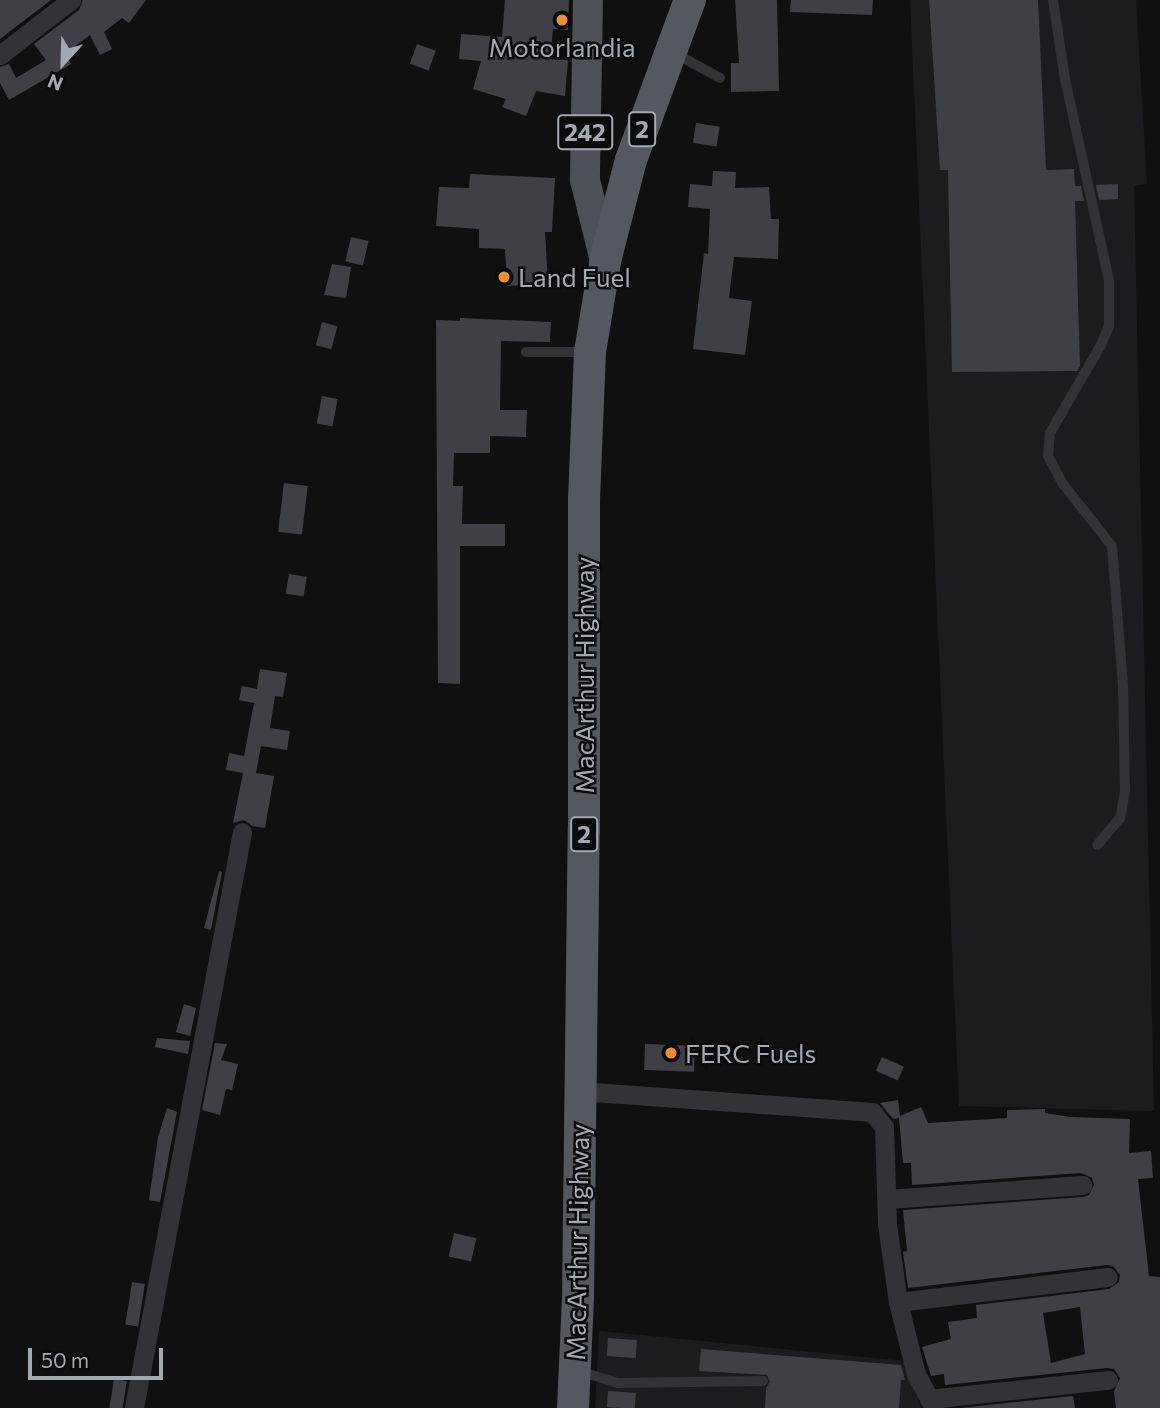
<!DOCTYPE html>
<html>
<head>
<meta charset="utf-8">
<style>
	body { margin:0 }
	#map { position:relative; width:1160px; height:1408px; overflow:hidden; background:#101011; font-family:Commissioner,sans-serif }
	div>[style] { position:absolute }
	.built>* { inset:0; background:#1c1c1e }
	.building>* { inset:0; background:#3f4045; transform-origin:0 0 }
	.service>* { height:10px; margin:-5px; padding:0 5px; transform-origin:5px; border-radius:5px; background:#313336 }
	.minor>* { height:19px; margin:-9.5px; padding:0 9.5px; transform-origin:9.5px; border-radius:9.5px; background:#313336 }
	.primary>* { height:30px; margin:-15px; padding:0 15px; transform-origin:15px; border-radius:15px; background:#4d5056 }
	.trunk>* { height:32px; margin:-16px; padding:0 16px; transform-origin:16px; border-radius:16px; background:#55585f }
	.dots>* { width:19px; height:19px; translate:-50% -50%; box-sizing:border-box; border:4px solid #0b0b0c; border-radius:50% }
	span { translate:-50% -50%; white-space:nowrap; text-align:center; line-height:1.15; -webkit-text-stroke:5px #0b0b0c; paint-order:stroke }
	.shield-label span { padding:2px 5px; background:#0b0b0c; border:2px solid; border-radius:5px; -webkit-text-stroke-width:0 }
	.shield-label { font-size:24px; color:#a1a9b3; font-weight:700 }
	.poi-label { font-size:26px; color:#a1a9b3 }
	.left { translate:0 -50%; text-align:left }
	.street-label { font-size:26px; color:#a1a9b3 }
	.north { position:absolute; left:28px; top:28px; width:70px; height:70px; -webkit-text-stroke:5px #0b0b0c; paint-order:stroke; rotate:202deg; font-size:19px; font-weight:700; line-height:28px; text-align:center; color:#a1a9b3 }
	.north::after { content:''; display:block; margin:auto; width:24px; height:32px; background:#a1a9b3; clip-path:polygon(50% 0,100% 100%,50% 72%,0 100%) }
	.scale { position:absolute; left:28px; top:1348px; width:135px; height:32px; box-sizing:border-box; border:4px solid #a1a9b3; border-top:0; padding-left:9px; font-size:21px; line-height:24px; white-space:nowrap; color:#a1a9b3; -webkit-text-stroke:5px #0b0b0c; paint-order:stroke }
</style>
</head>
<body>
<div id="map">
	<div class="built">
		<i style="clip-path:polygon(910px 0,1136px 0,1147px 184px,1134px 186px,1154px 1111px,959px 1106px)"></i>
		<i style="clip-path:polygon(599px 1331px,906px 1361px,921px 1408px,595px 1408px)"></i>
	</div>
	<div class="building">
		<i style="clip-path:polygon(0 0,51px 0,0 39px)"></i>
		<i style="clip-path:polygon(83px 0,146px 0,129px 23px,122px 18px,104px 32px,112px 49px,100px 55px,90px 35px,66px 53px,71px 64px,9px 100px,0 83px,0 67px,9px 64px,16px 78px,46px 60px,34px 44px,79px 10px)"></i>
		<i style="clip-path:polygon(505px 0,569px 0,568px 30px,553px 29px,550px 59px,568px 60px,565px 96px,536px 91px,526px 116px,502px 107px,506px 99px,473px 89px,481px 61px,459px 59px,461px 34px,502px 37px)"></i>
		<i style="clip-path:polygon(735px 0,777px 0,779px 91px,731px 92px,731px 63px,739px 63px)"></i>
		<i style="clip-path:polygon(791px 0,873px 0,872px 15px,790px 12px)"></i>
		<i style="clip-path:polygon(929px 0,1038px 0,1046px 170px,1074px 169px,1075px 186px,1081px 186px,1084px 201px,1075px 201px,1080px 366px,1077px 371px,952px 372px,948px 170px,940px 170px)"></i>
		<i style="left:417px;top:44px;width:20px;height:21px;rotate:20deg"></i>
		<i style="left:696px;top:123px;width:24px;height:20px;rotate:9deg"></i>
		<i style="clip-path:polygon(713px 171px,736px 172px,735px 188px,769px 187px,771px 219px,779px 219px,778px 259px,734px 257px,729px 298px,752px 301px,745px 355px,693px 349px,704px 253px,708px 254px,710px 209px,688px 207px,690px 184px,712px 186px)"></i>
		<i style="clip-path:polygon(470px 174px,555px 178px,552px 232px,545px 232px,548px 283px,507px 286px,505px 249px,479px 248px,479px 229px,436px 226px,439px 187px,469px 188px)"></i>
		<i style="clip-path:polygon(1118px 184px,1118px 199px,1099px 200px,1096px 185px)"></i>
		<i style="left:351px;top:237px;width:18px;height:25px;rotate:13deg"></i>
		<i style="clip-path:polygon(332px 264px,351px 267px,346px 298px,324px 295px)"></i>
		<i style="clip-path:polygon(460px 318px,551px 322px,550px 342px,501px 341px,500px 410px,527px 410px,526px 437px,490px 436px,490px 453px,454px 453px,453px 486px,463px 486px,462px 524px,505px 524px,505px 546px,460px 546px,460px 684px,438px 683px,436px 320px,460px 321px)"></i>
		<i style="left:322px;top:322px;width:16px;height:24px;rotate:15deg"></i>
		<i style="left:322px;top:396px;width:16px;height:28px;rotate:11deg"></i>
		<i style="left:284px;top:483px;width:24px;height:49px;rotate:7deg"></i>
		<i style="left:289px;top:574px;width:18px;height:20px;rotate:9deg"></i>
		<i style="clip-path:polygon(260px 669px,287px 673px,283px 697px,275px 696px,270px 728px,290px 731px,287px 750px,261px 746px,256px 773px,274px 776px,265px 828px,252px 826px,244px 820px,233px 823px,243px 773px,226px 770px,229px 753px,244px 756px,254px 703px,239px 700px,242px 686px,257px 689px)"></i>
		<i style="clip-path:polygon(219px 871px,222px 872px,211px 930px,204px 928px)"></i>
		<i style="clip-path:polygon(184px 1004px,196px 1008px,190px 1036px,176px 1032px)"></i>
		<i style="clip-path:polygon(157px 1038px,190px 1041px,188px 1054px,155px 1047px)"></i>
		<i style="clip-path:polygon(215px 1043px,227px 1044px,221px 1060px,238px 1064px,232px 1090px,226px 1089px,220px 1115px,202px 1110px)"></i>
		<i style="left:645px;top:1044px;width:50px;height:26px;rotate:2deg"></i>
		<i style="left:882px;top:1057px;width:24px;height:15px;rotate:24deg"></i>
		<i style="clip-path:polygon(evenodd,898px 1100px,900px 1116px,921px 1107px,928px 1123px,1007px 1118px,1007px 1110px,1045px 1109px,1045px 1113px,1070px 1117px,1130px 1119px,1129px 1153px,1151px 1151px,1153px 1178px,1138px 1179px,1149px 1276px,1160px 1277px,1160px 1408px,1116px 1408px,1114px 1391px,1120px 1378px,1114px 1369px,1107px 1368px,945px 1385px,944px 1374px,931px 1376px,922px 1347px,951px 1339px,948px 1322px,977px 1318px,976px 1305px,1109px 1289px,1119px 1282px,1120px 1275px,1113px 1266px,1107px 1265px,908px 1288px,903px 1252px,907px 1251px,903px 1210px,1083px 1197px,1089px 1195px,1094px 1185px,1092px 1178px,1081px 1173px,912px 1185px,911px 1163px,903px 1163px,899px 1118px,893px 1119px,880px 1103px,898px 1100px,1080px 1307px,1085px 1354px,1051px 1363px,1043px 1313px,1080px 1307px)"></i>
		<i style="clip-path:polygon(167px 1108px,177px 1112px,160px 1202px,149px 1200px,158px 1137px)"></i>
		<i style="left:454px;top:1233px;width:23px;height:24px;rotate:13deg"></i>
		<i style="left:132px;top:1282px;width:13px;height:43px;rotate:9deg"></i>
		<i style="left:608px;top:1338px;width:29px;height:18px;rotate:4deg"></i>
		<i style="clip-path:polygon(701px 1349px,901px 1365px,905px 1380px,901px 1380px,899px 1408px,765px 1408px,766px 1388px,770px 1382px,767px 1375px,699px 1371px)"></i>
		<i style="left:114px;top:1379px;width:13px;height:29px;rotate:9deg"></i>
		<i style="left:608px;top:1391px;width:28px;height:16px;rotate:4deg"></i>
		<i style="clip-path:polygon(1073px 1396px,1075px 1408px,960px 1408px)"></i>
	</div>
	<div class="service">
		<i style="left:1053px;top:0;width:80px;rotate:81.4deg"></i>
		<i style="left:1065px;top:79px;width:206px;rotate:77.7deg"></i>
		<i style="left:1109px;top:280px;width:46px;rotate:90deg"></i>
		<i style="left:1109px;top:326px;width:21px;rotate:113deg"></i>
		<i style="left:1101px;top:345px;width:102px;rotate:120.1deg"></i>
		<i style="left:1050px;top:433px;width:23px;rotate:95deg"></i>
		<i style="left:1048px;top:456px;width:32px;rotate:62deg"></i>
		<i style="left:1063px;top:484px;width:79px;rotate:51.7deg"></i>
		<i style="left:1112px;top:546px;width:140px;rotate:85.5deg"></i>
		<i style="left:1123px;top:686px;width:105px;rotate:88.9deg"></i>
		<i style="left:1125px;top:791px;width:27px;rotate:100deg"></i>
		<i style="left:1120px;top:818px;width:35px;rotate:130deg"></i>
		<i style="left:676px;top:54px;width:50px;rotate:28.6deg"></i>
		<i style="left:526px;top:352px;width:60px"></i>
		<i style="left:579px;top:1371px;width:41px;rotate:17.1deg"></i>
		<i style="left:618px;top:1383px;width:145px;rotate:-0.8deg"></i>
	</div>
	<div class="minor">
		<i style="left:0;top:55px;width:90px;rotate:-37.8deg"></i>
		<i style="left:579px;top:1091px;width:294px;rotate:4.1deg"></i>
		<i style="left:872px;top:1112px;width:19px;rotate:51deg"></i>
		<i style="left:884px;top:1127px;width:97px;rotate:88.2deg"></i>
		<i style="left:887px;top:1224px;width:79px;rotate:82deg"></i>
		<i style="left:898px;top:1302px;width:74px;rotate:76deg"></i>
		<i style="left:916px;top:1374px;width:38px;rotate:62deg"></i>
		<i style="left:888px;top:1199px;width:195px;rotate:-4.1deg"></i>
		<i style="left:898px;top:1302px;width:211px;rotate:-6.8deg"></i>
		<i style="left:929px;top:1399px;width:180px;rotate:-6.1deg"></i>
		<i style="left:134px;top:1408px;width:586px;rotate:-79.38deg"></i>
	</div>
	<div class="primary">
		<i style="left:588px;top:0;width:180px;rotate:91deg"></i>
		<i style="left:585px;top:180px;width:83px;rotate:76.1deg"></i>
	</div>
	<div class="trunk">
		<i style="left:573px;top:1408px;width:110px;rotate:-87.4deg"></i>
		<i style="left:578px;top:1298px;width:469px;rotate:-89.3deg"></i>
		<i style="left:584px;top:829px;width:329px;rotate:-90deg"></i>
		<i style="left:584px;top:500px;width:148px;rotate:-87.7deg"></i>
		<i style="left:590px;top:352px;width:92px;rotate:-80.6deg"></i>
		<i style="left:605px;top:261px;width:104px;rotate:-75.6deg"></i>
		<i style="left:631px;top:160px;width:171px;rotate:-69.8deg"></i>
	</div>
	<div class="dots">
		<i style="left:562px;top:20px;background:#f48d25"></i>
		<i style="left:504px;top:277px;background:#f48d25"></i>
		<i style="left:671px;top:1053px;background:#f48d25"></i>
	</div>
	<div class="shield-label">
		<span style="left:642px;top:129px">2</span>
		<span style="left:585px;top:132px">242</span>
		<span style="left:584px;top:834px">2</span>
	</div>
	<div class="poi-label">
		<span style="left:562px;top:47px">Motorlandia</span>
		<span class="left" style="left:518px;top:277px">Land Fuel</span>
		<span class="left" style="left:685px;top:1053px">FERC Fuels</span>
	</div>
	<div class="street-label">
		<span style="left:584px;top:675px;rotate:-90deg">MacArthur Highway</span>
		<span style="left:577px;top:1242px;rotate:-89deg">MacArthur Highway</span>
	</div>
	<div class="north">N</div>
	<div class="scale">50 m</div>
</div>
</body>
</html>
